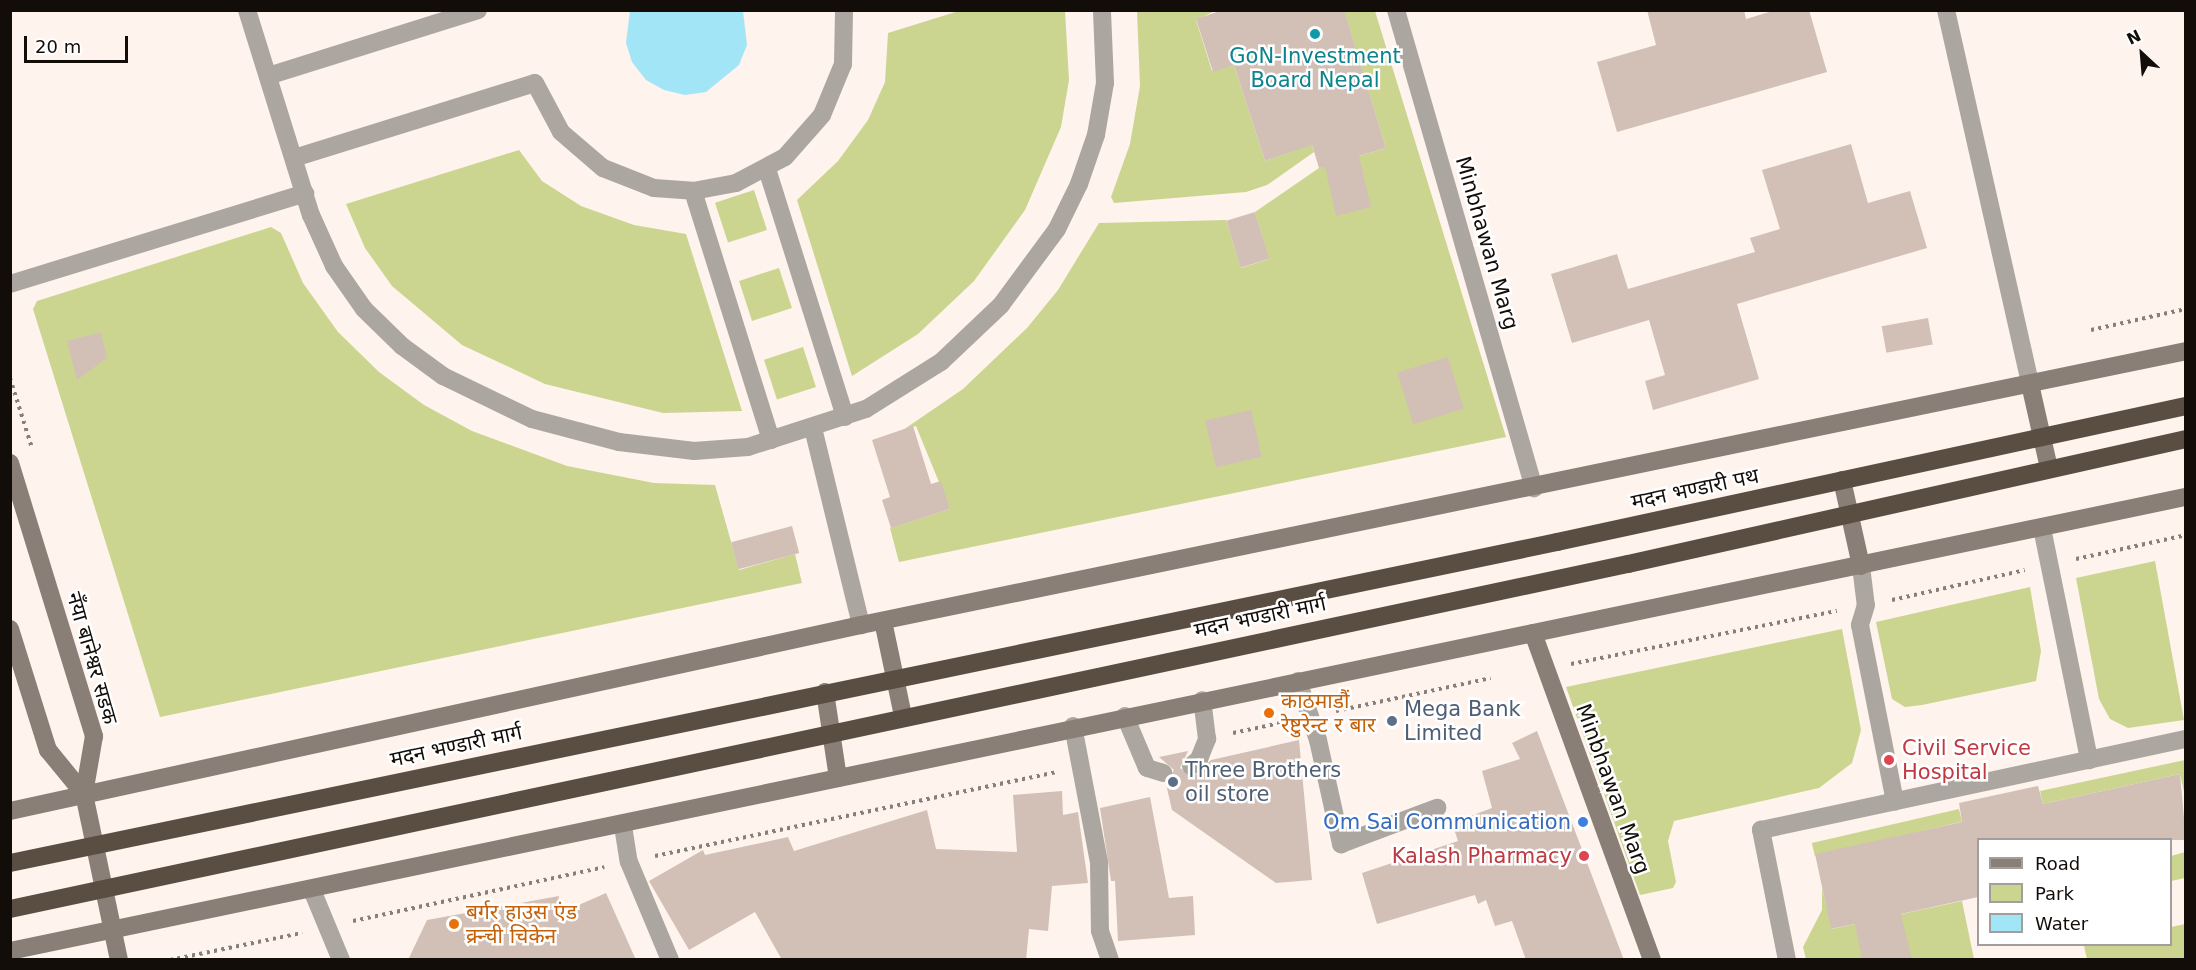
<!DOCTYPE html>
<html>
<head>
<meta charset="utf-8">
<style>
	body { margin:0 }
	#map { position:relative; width:2196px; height:970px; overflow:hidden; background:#fef3ed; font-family:"DejaVu Sans","Noto Sans Devanagari",sans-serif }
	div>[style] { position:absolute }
	.green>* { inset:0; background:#cbd590; transform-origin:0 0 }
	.water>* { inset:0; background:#a2e5f6 }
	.building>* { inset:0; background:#d2c0b6; transform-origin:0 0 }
	.path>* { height:4px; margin-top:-2px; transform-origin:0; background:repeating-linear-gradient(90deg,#877f7a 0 3px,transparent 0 7.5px) }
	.lane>* { height:18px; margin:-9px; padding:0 9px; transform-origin:9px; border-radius:9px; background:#aca6a0 }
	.street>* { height:18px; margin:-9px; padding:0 9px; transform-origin:9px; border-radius:9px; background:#aca6a0 }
	.secondary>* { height:18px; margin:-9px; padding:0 9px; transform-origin:9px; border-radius:9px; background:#897f77 }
	.highway>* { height:18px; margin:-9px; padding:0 9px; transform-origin:9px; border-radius:9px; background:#5a4d42 }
	.dots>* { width:16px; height:16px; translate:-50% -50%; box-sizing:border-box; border:3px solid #fff; border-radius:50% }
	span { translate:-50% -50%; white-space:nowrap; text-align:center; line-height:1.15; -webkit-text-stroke:5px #fff; paint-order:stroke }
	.culture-label { font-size:21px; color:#0d838f }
	.street-label { font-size:21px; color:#130d0a }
	.food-label { font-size:21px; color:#c56008 }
	.left { translate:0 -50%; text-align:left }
	.service-label { font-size:21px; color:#4e5e75 }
	.health-label { font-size:21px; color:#be3a42 }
	.right { translate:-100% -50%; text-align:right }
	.shop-label { font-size:21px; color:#366cbe }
	.frame { position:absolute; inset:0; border:12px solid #130d0a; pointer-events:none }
	.legend { position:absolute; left:1977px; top:838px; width:195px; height:108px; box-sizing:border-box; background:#fff; border:2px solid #a19e9d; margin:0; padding:8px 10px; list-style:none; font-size:18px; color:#130d0a }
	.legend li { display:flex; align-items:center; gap:12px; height:30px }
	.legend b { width:30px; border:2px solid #a19e9d }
	.north { position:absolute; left:2112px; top:24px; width:60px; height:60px; -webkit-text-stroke:4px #fff; paint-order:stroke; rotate:334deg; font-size:16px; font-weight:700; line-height:24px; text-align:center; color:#130d0a }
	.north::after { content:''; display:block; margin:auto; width:21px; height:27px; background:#130d0a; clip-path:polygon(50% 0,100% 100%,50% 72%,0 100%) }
	.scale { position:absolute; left:24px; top:36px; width:104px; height:27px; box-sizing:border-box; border:3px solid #130d0a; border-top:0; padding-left:8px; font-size:18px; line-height:21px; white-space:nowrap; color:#130d0a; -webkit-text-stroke:4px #fff; paint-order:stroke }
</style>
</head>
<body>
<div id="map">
	<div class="green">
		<i style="clip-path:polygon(962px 10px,1065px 11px,1069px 80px,1061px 127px,1025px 210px,974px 281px,918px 334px,852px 376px,797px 200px,838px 161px,868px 120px,885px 82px,888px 33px)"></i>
		<i style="clip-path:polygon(1137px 11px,1215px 11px,1196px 20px,1212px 71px,1234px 65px,1265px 161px,1296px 150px,1283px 48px,1314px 152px,1267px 185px,1246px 192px,1114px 203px,1111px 197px,1130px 144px,1140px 86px)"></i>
		<i style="clip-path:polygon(1344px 11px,1375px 11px,1506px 437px,899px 562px,890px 528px,950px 509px,916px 426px,903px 430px,963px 389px,1027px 328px,1058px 290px,1099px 223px,1226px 220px,1241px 268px,1269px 259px,1255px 212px,1319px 168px,1386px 148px)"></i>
		<i style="clip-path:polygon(519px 150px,542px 181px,581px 206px,634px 225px,686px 234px,742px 411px,663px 413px,545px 384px,462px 345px,392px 286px,365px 248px,346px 204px)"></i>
		<i style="left:754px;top:190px;width:42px;height:41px;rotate:72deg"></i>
		<i style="clip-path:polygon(271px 227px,281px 233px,303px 283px,338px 332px,379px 372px,424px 405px,472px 431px,567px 466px,654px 483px,715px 485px,739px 570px,795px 554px,802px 583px,160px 717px,33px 309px,37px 301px)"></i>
		<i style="left:779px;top:268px;width:42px;height:42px;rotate:72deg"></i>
		<i style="left:803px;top:347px;width:42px;height:41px;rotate:72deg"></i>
		<i style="clip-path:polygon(2155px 561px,2184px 720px,2128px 728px,2110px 719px,2099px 699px,2076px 578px)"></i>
		<i style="clip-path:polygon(2030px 587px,2041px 651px,2036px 681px,1922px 705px,1905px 707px,1892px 699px,1876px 622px)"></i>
		<i style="clip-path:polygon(1842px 629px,1861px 730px,1852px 763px,1819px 788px,1674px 821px,1668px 841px,1676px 882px,1673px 888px,1640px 895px,1566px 687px)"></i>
		<i style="clip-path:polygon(2185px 760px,2185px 796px,2180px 774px,2043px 804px,2040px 791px)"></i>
		<i style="left:1959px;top:809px;width:13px;height:151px;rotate:77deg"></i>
		<i style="clip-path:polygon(2185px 852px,2185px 878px,2171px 881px,2171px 856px)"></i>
		<i style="clip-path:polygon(1822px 888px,1832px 929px,1962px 901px,1974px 959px,1806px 959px,1803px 947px,1822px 910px)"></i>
		<i style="clip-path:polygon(2185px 924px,2185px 959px,2087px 959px,2084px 946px,2090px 945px,2170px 944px,2171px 927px)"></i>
	</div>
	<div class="water">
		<i style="clip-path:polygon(630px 11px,743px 11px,747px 45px,739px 65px,706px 92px,685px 95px,664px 90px,646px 80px,632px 62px,626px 43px)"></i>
	</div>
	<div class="building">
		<i style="clip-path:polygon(1223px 10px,1344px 10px,1386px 148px,1359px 156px,1371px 207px,1336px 216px,1325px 167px,1319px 168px,1312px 145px,1265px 161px,1234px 65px,1213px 72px,1196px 19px)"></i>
		<i style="clip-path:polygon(1647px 10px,1744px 10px,1746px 19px,1776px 10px,1809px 10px,1827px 72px,1617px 132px,1597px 62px,1656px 45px)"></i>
		<i style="clip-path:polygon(1851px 144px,1868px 203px,1910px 191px,1927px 248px,1737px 304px,1759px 379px,1653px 410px,1645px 381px,1665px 375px,1649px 320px,1572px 343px,1551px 274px,1617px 254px,1628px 289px,1755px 252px,1750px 238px,1780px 229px,1762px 170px)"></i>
		<i style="left:1255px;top:212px;width:49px;height:30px;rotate:73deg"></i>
		<i style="left:1928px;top:318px;width:27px;height:47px;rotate:80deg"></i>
		<i style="clip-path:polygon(101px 332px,107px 358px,77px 380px,67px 341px)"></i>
		<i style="left:1448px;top:357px;width:54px;height:53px;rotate:73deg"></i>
		<i style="left:1251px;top:410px;width:48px;height:47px;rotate:77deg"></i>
		<i style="clip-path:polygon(913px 426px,931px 484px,941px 481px,950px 509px,891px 528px,882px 500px,890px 497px,872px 440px)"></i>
		<i style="left:792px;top:526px;width:28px;height:63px;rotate:75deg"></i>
		<i style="clip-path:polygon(1537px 731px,1624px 960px,1526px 960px,1512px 921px,1495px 926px,1486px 900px,1478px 904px,1475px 895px,1377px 924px,1362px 873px,1458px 841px,1452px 823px,1492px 808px,1482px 771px,1520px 759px,1512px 743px)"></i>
		<i style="clip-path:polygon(1299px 740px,1312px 880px,1276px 883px,1172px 810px,1166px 784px,1174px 770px,1159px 757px,1188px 751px,1180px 768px,1193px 777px,1211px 760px)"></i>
		<i style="clip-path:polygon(2180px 774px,2186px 840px,1978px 840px,1978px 897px,1901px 914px,1912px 960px,1862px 960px,1855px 924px,1831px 929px,1815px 854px,1962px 822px,1959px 803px,2038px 786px,2043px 804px)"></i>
		<i style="clip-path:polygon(1062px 791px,1063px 815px,1078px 812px,1088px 883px,1052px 886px,1048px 931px,1029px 929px,1026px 960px,782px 960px,755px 912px,689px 950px,649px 881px,703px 850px,705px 855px,788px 837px,794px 851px,927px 810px,936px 849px,1017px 852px,1013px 795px)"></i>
		<i style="clip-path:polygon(1150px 797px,1169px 898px,1193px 896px,1195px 935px,1118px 941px,1115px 881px,1111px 881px,1100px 808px)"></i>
		<i style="clip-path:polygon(606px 893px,636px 960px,408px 960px,427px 920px,559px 896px,556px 915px)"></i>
	</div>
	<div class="path">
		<i style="left:2091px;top:330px;width:97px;rotate:-12.5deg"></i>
		<i style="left:10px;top:378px;width:73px;rotate:72.6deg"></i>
		<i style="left:2076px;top:559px;width:113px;rotate:-12.3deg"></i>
		<i style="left:1892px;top:600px;width:136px;rotate:-12.7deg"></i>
		<i style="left:1571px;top:664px;width:271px;rotate:-11.3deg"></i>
		<i style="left:1336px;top:711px;width:158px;rotate:-12deg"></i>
		<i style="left:1233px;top:733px;width:53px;rotate:-11.9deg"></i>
		<i style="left:655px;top:856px;width:410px;rotate:-11.8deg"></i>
		<i style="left:353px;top:921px;width:257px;rotate:-12.1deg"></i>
		<i style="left:170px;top:960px;width:135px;rotate:-11.6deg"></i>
	</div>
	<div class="lane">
		<i style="left:247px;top:10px;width:215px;rotate:72.7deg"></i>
		<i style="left:311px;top:215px;width:56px;rotate:65.7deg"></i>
		<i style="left:334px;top:266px;width:52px;rotate:55.1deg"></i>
		<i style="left:364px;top:309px;width:53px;rotate:44.2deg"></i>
		<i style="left:402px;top:346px;width:51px;rotate:36.2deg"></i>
		<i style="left:443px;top:376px;width:99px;rotate:25.8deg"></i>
		<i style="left:532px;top:419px;width:90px;rotate:14.8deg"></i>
		<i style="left:619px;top:442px;width:76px;rotate:6.8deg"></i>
		<i style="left:694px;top:451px;width:54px;rotate:-4.2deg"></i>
		<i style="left:748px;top:447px;width:124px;rotate:-17.9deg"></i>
		<i style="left:866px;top:409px;width:89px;rotate:-32.1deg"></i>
		<i style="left:941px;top:362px;width:83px;rotate:-43.5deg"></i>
		<i style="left:1001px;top:305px;width:94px;rotate:-53.6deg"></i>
		<i style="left:1057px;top:229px;width:50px;rotate:-63.9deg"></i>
		<i style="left:1079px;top:184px;width:52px;rotate:-70.9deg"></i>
		<i style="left:1096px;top:135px;width:53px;rotate:-80.2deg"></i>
		<i style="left:1105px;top:83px;width:73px;rotate:-92.4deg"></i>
		<i style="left:1946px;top:10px;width:383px;rotate:77.3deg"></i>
		<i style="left:268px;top:76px;width:220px;rotate:-17.4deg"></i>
		<i style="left:294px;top:158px;width:252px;rotate:-17.3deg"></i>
		<i style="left:535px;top:83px;width:55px;rotate:62deg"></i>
		<i style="left:561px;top:132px;width:55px;rotate:40.6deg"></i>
		<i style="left:603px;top:168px;width:55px;rotate:21.4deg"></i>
		<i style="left:654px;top:188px;width:39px;rotate:4deg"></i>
		<i style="left:693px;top:191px;width:44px;rotate:-10.5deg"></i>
		<i style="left:736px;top:183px;width:55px;rotate:-28deg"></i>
		<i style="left:785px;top:157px;width:56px;rotate:-48.6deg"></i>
		<i style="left:822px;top:115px;width:55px;rotate:-67.6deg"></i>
		<i style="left:843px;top:64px;width:54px;rotate:-88.9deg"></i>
		<i style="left:767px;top:169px;width:260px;rotate:72.5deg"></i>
		<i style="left:693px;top:191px;width:261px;rotate:72.6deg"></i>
		<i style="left:10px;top:284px;width:309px;rotate:-17.1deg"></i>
		<i style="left:813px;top:428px;width:203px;rotate:76.3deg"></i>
		<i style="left:2042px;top:528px;width:237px;rotate:78.5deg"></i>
		<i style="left:1861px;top:566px;width:39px;rotate:83deg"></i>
		<i style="left:1866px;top:605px;width:21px;rotate:107deg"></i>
		<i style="left:1860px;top:625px;width:180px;rotate:78.8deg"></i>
		<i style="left:1125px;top:716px;width:56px;rotate:67.1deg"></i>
		<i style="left:1147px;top:768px;width:17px;rotate:17deg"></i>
		<i style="left:1191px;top:766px;width:11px;rotate:-41deg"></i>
		<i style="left:1199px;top:759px;width:22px;rotate:-68deg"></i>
		<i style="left:1207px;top:739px;width:39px;rotate:-97deg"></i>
		<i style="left:1787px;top:960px;width:133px;rotate:-101.3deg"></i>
		<i style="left:1761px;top:830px;width:435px;rotate:-12.1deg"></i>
	</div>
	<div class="street">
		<i style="left:1396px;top:10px;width:498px;rotate:73.9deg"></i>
		<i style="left:1298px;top:681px;width:62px;rotate:71.3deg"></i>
		<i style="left:1318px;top:740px;width:107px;rotate:77.5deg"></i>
		<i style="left:1341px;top:844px;width:103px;rotate:-20.6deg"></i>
		<i style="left:1073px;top:726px;width:138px;rotate:79.2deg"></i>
		<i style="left:1099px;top:862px;width:69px;rotate:89.2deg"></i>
		<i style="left:1100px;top:931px;width:31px;rotate:71deg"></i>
		<i style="left:623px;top:826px;width:36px;rotate:81deg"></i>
		<i style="left:629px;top:862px;width:106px;rotate:67.3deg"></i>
		<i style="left:312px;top:890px;width:76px;rotate:67.5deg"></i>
	</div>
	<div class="secondary">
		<i style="left:2030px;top:384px;width:86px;rotate:77.3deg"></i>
		<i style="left:10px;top:463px;width:286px;rotate:72.9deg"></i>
		<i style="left:94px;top:736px;width:59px;rotate:99.8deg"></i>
		<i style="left:84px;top:794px;width:170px;rotate:78.1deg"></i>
		<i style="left:1842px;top:480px;width:88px;rotate:77.5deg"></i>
		<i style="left:883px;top:621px;width:97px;rotate:78.1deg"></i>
		<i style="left:10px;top:629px;width:127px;rotate:72.6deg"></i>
		<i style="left:48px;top:750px;width:57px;rotate:50.7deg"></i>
		<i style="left:1533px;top:633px;width:348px;rotate:70deg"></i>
		<i style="left:825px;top:692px;width:87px;rotate:81.4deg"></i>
		<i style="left:10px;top:811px;width:871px;rotate:-12.33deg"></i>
		<i style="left:861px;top:625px;width:1353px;rotate:-11.68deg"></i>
		<i style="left:10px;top:951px;width:2223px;rotate:-11.79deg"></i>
	</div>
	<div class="highway">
		<i style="left:10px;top:863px;width:1580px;rotate:-11.72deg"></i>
		<i style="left:1557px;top:542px;width:644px;rotate:-12.2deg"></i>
		<i style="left:10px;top:909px;width:1654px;rotate:-12.04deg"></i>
		<i style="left:1628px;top:564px;width:572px;rotate:-12.63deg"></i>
	</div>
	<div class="dots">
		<i style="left:1315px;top:34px;background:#0f9aa8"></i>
		<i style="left:1269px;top:713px;background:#e8710a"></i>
		<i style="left:1392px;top:721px;background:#5c6f8a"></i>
		<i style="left:1889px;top:760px;background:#e0444e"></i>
		<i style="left:1173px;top:782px;background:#5c6f8a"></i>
		<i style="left:1583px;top:822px;background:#3f7fe0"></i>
		<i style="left:1584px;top:856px;background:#e0444e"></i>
		<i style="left:454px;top:924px;background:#e8710a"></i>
	</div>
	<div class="culture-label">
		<span style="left:1315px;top:68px">GoN-Investment<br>Board Nepal</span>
	</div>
	<div class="street-label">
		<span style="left:1487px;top:243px;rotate:74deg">Minbhawan Marg</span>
		<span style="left:1695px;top:489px;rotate:-12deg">मदन भण्डारी पथ</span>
		<span style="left:1260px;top:617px;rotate:-12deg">मदन भण्डारी मार्ग</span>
		<span style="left:92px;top:658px;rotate:74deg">नँया बानेश्वर सडक</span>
		<span style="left:456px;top:746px;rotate:-12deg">मदन भण्डारी मार्ग</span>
		<span style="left:1613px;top:789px;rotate:70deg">Minbhawan Marg</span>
	</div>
	<div class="food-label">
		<span class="left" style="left:1281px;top:713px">काठमाडौं<br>रेष्टुरेन्ट र बार</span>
		<span class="left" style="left:466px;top:924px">बर्गर हाउस एंड<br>क्र्न्ची चिकेन</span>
	</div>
	<div class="service-label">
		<span class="left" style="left:1404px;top:721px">Mega Bank<br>Limited</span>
		<span class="left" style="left:1185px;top:782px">Three Brothers<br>oil store</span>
	</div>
	<div class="health-label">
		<span class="left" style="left:1902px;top:760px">Civil Service<br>Hospital</span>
		<span class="right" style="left:1572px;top:856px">Kalash Pharmacy</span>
	</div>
	<div class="shop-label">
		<span class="right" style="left:1571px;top:822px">Om Sai Communication</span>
	</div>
	<div class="frame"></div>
	<ul class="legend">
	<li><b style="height:8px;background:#897f77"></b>Road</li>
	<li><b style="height:16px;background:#cbd590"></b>Park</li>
	<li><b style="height:16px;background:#a2e5f6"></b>Water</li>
	</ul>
	<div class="north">N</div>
	<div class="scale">20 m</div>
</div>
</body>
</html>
